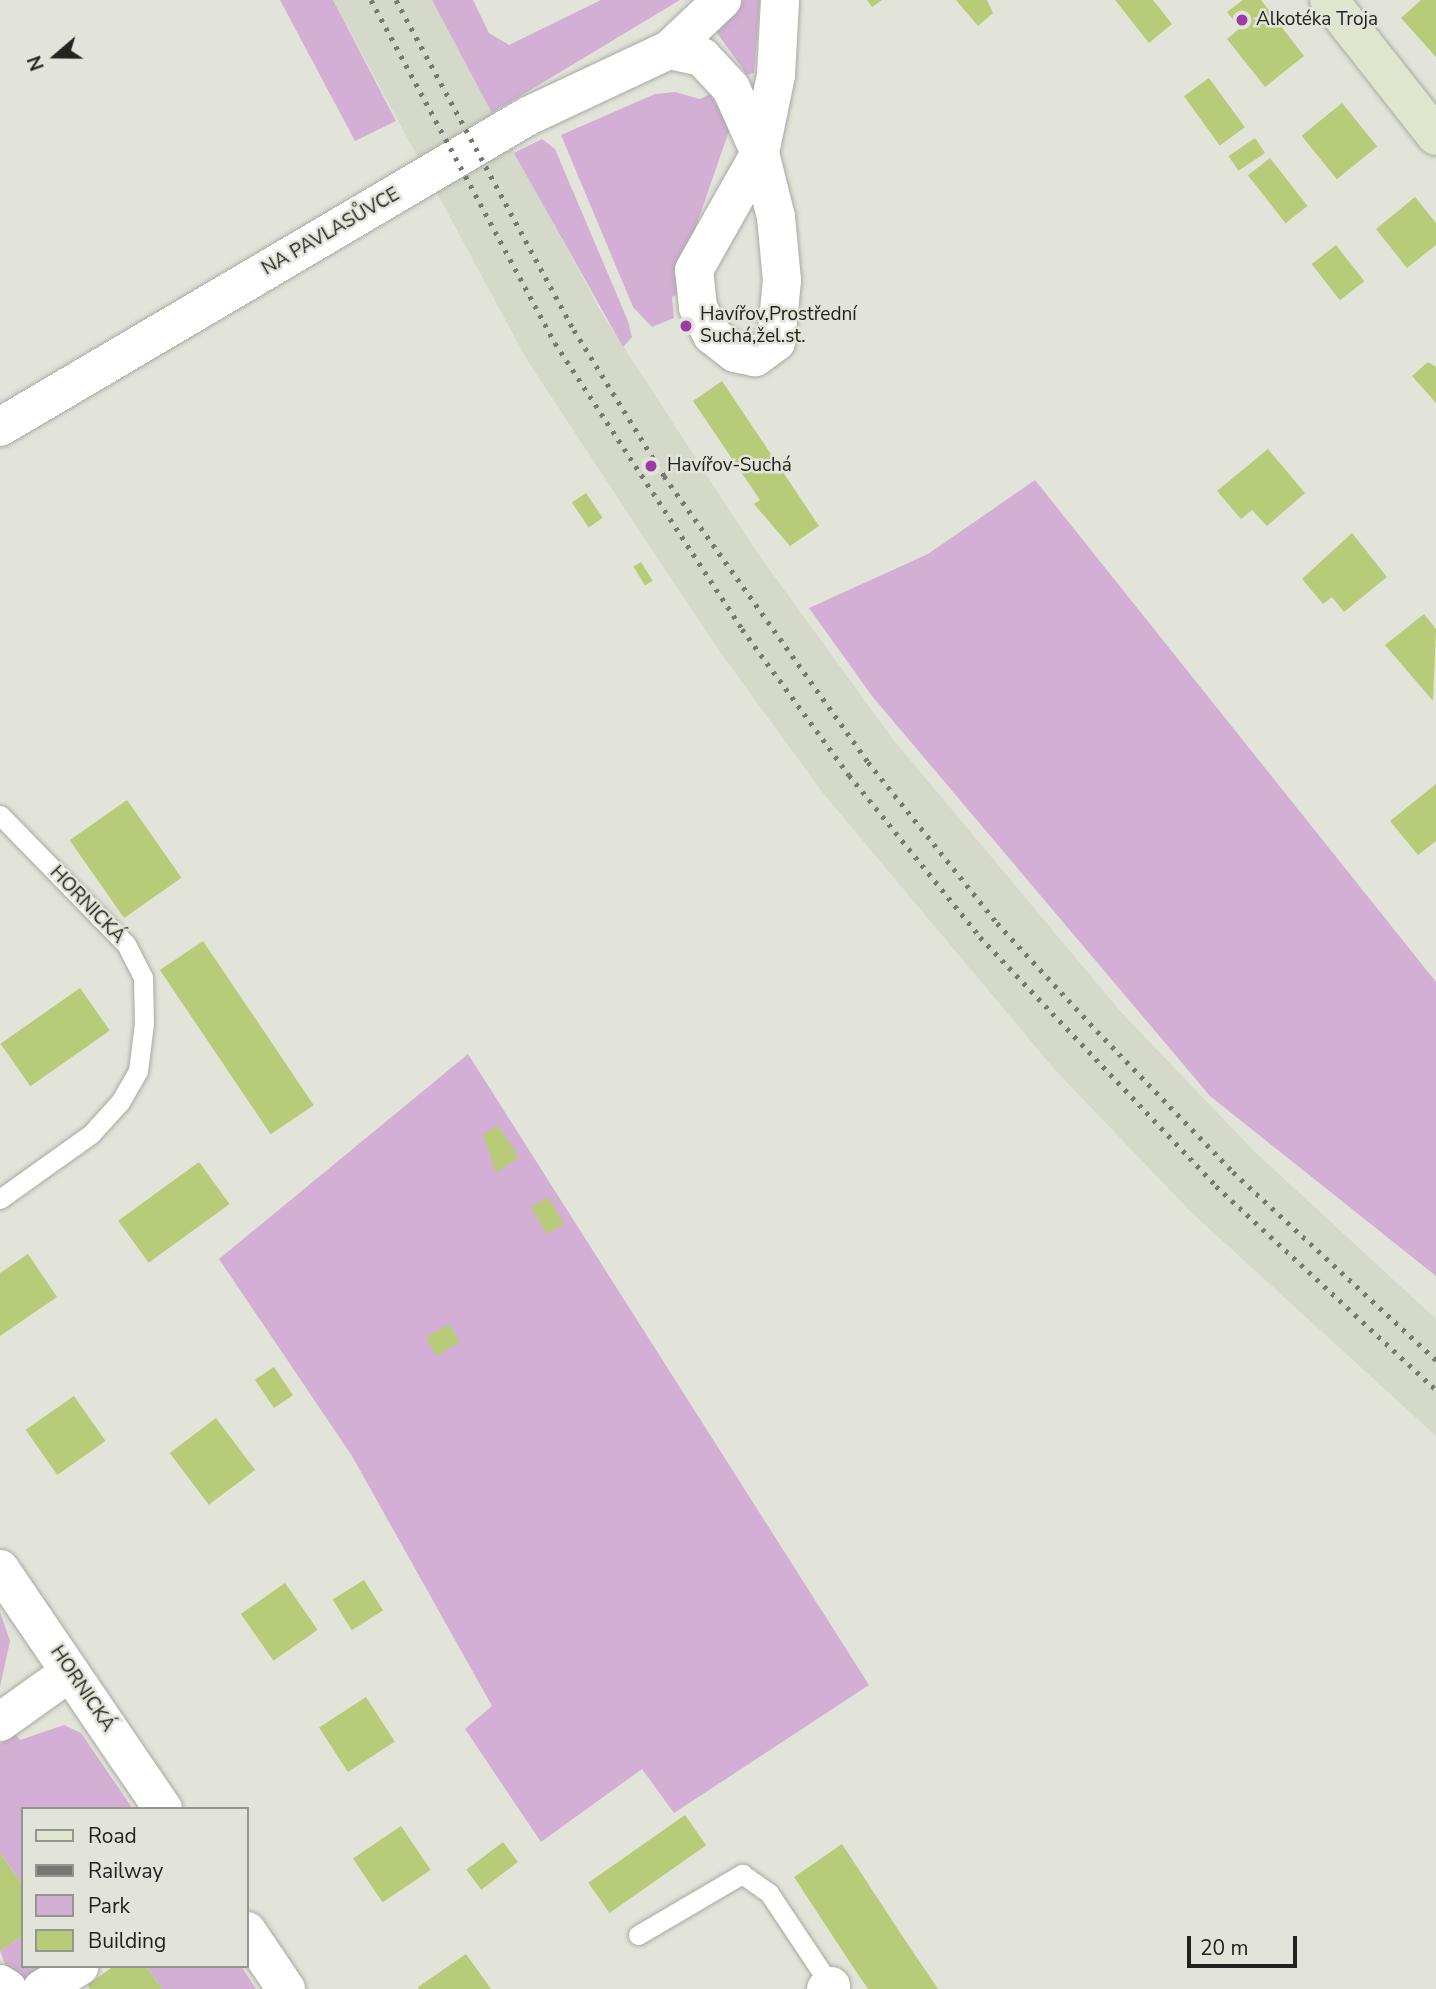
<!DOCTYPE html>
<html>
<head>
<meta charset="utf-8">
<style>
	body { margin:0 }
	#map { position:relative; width:1436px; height:1989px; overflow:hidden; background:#e2e4da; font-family:"Nunito Sans",sans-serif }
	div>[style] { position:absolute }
	.built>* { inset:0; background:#d4d9c9 }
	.green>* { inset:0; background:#d3afd5 }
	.building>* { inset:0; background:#b8cb79; transform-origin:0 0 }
	.roads { filter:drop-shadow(0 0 2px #a8aaa1) drop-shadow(0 0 2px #a8aaa1) }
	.lane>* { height:19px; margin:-9.5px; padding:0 9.5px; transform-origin:9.5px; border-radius:9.5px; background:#fff }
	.street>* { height:38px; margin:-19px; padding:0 19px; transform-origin:19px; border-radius:19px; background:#fff }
	.secondary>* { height:38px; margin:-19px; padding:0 19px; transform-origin:19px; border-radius:19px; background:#e0e6cd }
	.rail>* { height:5px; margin-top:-2.5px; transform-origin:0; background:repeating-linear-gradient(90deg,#767871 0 3.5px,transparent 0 10.5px) }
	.dots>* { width:19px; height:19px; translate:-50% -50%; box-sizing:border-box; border:4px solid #e2e4da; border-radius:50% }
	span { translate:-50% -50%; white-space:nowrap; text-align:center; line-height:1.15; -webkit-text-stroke:5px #e2e4da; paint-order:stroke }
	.poi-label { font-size:19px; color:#22231f }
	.left { translate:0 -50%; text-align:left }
	.street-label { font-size:19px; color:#22231f }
	.legend { position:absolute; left:21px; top:1807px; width:228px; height:161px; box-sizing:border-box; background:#e2e4da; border:2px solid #95978f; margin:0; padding:9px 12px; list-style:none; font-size:21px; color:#22231f }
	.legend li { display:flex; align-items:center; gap:14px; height:35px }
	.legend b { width:35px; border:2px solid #95978f }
	.north { position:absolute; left:21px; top:21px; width:70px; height:70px; -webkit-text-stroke:5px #e2e4da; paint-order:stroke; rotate:250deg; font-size:19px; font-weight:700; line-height:28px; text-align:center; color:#22231f }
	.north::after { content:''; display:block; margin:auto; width:24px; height:32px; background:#22231f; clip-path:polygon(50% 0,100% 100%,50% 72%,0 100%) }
	.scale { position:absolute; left:1187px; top:1936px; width:110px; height:32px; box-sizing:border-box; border:4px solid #22231f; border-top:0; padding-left:9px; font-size:21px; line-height:24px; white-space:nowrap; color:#22231f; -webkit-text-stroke:5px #e2e4da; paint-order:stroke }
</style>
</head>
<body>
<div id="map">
	<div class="built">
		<i style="clip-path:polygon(333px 0,432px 0,603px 315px,756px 551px,892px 738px,1120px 1011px,1254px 1151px,1436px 1319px,1436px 1436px,1192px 1213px,1055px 1070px,823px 793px,715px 645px,527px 360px)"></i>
	</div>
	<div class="green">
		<i style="clip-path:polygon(280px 0,333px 0,396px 121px,355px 141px)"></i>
		<i style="clip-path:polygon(432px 0,473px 0,489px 33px,509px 45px,601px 0,680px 0,492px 113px)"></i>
		<i style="clip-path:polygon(743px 0,760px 0,754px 73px,747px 75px,715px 30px)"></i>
		<i style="clip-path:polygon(675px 92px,700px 99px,710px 94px,730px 128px,686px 255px,684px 290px,672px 297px,674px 318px,652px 327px,633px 307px,561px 135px,655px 94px)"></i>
		<i style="clip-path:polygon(542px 139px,555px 149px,628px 321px,632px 337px,623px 347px,514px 153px)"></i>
		<i style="clip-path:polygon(1035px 480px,1436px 982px,1436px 1276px,1210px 1096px,872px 696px,809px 608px,928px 554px)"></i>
		<i style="clip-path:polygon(468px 1054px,869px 1685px,674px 1813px,642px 1769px,541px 1842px,465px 1729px,492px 1706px,352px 1456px,219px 1259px)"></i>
		<i style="clip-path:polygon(0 1612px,10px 1641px,0 1687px)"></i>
		<i style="clip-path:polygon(64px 1725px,81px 1733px,133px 1809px,23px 1809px,23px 1885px,0 1853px,0 1744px,15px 1734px,20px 1740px)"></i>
		<i style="clip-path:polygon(23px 1935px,23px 1966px,63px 1966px,27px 1983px,11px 1979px,0 1951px)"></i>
		<i style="clip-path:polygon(146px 1966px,241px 1966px,256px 1989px,162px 1989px)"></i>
	</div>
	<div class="building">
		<i style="clip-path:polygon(867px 0,882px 0,872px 7px)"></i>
		<i style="clip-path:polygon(956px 0,987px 0,993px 13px,978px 26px)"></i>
		<i style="clip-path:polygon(1115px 0,1153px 0,1172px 24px,1149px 43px)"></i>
		<i style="clip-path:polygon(1243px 0,1261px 0,1304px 56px,1265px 87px,1227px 39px,1240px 28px,1227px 12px)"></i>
		<i style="clip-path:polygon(1421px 0,1436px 0,1436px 57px,1401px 18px)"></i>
		<i style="left:1209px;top:78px;width:61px;height:31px;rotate:54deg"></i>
		<i style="left:1342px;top:103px;width:56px;height:52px;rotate:51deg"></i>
		<i style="left:1255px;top:138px;width:18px;height:32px;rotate:56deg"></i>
		<i style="left:1270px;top:158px;width:61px;height:28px;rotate:52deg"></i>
		<i style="clip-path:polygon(1415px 197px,1436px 223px,1436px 245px,1407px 268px,1376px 229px)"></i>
		<i style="left:1336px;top:245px;width:46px;height:31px;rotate:52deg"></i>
		<i style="clip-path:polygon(1428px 362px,1436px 367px,1436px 403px,1412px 376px)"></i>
		<i style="clip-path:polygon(722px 381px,819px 526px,790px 546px,754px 504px,760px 500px,693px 401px)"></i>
		<i style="clip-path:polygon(1268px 449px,1305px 493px,1267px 526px,1252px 510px,1241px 519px,1217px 491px)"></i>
		<i style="left:586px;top:493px;width:30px;height:17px;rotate:56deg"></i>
		<i style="clip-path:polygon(1352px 533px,1387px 577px,1344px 612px,1332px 597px,1323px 604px,1302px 579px)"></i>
		<i style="left:641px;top:562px;width:22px;height:9px;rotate:58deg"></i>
		<i style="clip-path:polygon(1424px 614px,1436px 629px,1433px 701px,1385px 645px)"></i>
		<i style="clip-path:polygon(1436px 784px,1436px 841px,1418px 855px,1390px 821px)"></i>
		<i style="left:127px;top:800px;width:95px;height:70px;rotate:55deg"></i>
		<i style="left:203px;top:941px;width:198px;height:52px;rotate:56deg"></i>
		<i style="left:80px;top:988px;width:52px;height:97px;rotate:55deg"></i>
		<i style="clip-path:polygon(497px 1125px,519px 1157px,496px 1173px,483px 1135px)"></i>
		<i style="left:199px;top:1162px;width:52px;height:100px;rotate:54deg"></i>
		<i style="left:548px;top:1197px;width:31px;height:20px;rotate:59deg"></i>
		<i style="clip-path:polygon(28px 1254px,57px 1297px,0 1336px,0 1273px)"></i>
		<i style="left:449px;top:1324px;width:21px;height:27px;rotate:59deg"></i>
		<i style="left:274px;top:1367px;width:34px;height:23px;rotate:56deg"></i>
		<i style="left:74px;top:1396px;width:55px;height:59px;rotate:55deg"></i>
		<i style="left:216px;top:1418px;width:65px;height:58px;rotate:53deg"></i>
		<i style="left:364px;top:1580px;width:36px;height:37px;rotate:58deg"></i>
		<i style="left:285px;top:1583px;width:57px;height:54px;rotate:55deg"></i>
		<i style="left:366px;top:1697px;width:53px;height:56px;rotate:57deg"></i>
		<i style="left:685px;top:1815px;width:37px;height:118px;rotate:55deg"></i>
		<i style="left:401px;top:1826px;width:53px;height:58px;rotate:56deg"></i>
		<i style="left:503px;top:1842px;width:25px;height:46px;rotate:53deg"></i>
		<i style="clip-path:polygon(842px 1844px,901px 1934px,938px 1989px,868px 1989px,853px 1967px,794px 1877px)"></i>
		<i style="clip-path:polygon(0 1853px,23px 1885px,23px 1935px,0 1951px)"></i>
		<i style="clip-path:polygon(466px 1954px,491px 1989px,419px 1989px,418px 1987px)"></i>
		<i style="clip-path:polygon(114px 1966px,146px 1966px,162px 1989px,90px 1989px,87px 1985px)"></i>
	</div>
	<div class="roads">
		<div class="lane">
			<i style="left:0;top:815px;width:180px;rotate:45.7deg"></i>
			<i style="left:126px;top:944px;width:37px;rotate:63deg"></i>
			<i style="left:143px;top:977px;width:46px;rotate:88.8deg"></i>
			<i style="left:144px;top:1023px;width:48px;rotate:97.1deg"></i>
			<i style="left:138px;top:1071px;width:36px;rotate:120deg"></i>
			<i style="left:120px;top:1102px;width:43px;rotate:132.2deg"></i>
			<i style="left:91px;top:1134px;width:112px;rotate:144.5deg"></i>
			<i style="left:638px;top:1935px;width:121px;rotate:-30.4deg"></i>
			<i style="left:742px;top:1874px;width:33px;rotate:35deg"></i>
			<i style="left:769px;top:1893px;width:115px;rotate:56.3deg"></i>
		</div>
		<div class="street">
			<i style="left:669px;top:50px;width:34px;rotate:12deg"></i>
			<i style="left:702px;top:57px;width:42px;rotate:46.9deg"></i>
			<i style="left:731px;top:88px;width:71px;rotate:66deg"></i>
			<i style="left:760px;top:153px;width:66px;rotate:76deg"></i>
			<i style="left:776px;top:217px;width:63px;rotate:84.6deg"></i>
			<i style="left:782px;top:280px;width:62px;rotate:95.5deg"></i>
			<i style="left:776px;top:342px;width:26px;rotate:144deg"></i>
			<i style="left:755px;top:357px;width:20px;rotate:-169deg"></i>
			<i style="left:735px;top:353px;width:29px;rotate:-142deg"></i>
			<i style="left:712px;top:335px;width:31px;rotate:-117deg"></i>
			<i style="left:698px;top:307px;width:37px;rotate:-96deg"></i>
			<i style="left:694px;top:270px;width:134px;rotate:-60.6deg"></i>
			<i style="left:760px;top:153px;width:80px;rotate:-78.4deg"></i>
			<i style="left:776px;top:75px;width:75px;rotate:-86.9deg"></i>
			<i style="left:0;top:427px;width:613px;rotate:-30.5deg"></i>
			<i style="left:528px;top:116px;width:156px;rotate:-25.1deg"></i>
			<i style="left:669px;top:50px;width:73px;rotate:-43.3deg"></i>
			<i style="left:0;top:1569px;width:290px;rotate:55.8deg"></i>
			<i style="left:0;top:1722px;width:86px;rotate:-35.5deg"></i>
			<i style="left:247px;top:1931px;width:70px;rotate:56.1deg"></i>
			<i style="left:0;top:1984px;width:9px;rotate:32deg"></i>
			<i style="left:42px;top:1989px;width:44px;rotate:-31.2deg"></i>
			<i style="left:826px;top:1989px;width:6px;rotate:-31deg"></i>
		</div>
		<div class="secondary">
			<i style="left:1329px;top:0;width:173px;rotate:51.8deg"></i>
		</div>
	</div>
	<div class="rail">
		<i style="left:371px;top:0;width:389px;rotate:61.8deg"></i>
		<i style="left:555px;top:343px;width:342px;rotate:56.8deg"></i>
		<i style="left:742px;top:629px;width:181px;rotate:53.8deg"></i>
		<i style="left:849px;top:775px;width:208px;rotate:51deg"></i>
		<i style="left:980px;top:937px;width:343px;rotate:46.5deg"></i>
		<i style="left:1216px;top:1186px;width:300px;rotate:42.8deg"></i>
		<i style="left:396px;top:0;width:375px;rotate:61.7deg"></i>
		<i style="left:574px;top:330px;width:172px;rotate:58.3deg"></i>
		<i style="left:664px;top:476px;width:351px;rotate:54.5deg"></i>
		<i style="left:868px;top:762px;width:206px;rotate:51.3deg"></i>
		<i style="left:997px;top:923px;width:147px;rotate:47.2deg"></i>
		<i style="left:1097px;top:1031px;width:196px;rotate:46deg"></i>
		<i style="left:1233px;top:1172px;width:277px;rotate:42.8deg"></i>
	</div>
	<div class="dots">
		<i style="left:1242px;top:20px;background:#9b3ba3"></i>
		<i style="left:686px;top:326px;background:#9b3ba3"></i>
		<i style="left:651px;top:466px;background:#9b3ba3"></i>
	</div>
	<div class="poi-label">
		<span class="left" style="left:1256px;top:20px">Alkotéka Troja</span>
		<span class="left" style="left:700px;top:326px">Havířov,Prostřední<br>Suchá,žel.st.</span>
		<span class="left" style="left:667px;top:466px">Havířov-Suchá</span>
	</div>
	<div class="street-label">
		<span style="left:331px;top:232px;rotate:-30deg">NA PAVLASŮVCE</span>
		<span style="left:87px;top:905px;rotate:46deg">HORNICKÁ</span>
		<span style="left:82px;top:1689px;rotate:56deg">HORNICKÁ</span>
	</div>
	<ul class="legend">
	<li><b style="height:9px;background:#e0e6cd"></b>Road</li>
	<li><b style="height:9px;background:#767871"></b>Railway</li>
	<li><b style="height:19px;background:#d3afd5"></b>Park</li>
	<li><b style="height:19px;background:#b8cb79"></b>Building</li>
	</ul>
	<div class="north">N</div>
	<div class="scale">20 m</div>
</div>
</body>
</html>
